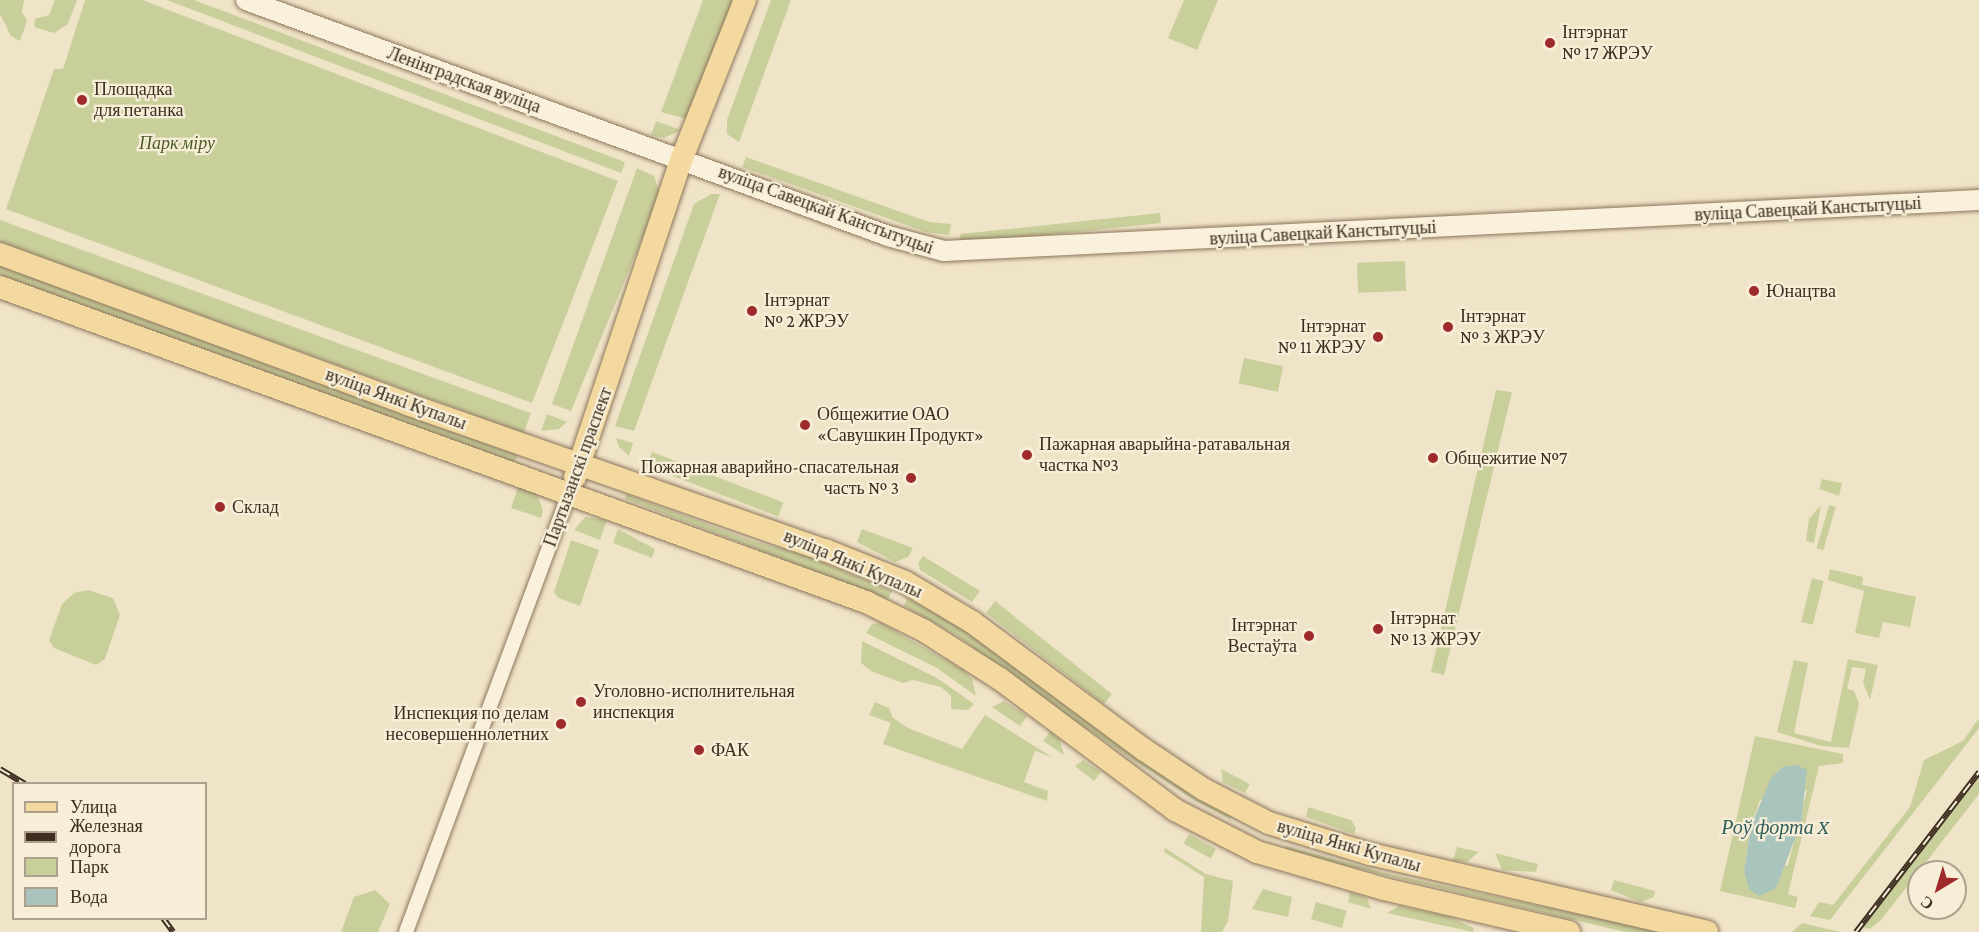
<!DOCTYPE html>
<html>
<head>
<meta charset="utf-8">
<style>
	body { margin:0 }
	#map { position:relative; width:1979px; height:932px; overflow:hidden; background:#f0e4c8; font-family:"Crimson Pro",serif }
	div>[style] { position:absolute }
	.green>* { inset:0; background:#c9cf9b; transform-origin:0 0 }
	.water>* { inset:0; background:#a9c4bc }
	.roads { filter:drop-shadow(0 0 2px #8d765c) drop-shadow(0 0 2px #8d765c) }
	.street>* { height:14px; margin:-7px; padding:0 7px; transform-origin:7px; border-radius:7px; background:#faf1dc }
	.secondary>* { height:20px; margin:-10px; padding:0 10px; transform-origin:10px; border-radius:10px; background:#faf1dc }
	.primary>* { height:22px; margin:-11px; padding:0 11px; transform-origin:11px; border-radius:11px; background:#f3d9a0 }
	.rail>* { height:6px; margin-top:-3px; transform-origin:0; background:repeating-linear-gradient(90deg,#f7eed8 0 11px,#3d2e20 0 22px); box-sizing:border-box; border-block:2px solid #3d2e20 }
	.dots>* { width:16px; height:16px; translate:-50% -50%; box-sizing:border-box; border:3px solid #f7eed8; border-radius:50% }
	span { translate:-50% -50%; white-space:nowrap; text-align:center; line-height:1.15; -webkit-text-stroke:4.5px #f7eed8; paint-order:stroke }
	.poi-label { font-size:18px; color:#3d2e20 }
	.left { translate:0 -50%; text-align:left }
	.right { translate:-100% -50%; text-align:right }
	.street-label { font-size:18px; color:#3d2e20 }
	.park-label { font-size:18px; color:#4d5a26; font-style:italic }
	.water-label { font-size:20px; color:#2f5d5a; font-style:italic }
	.legend { position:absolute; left:12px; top:782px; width:195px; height:138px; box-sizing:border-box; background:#f7eed8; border:2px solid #ada18e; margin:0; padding:8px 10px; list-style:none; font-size:18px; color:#3d2e20 }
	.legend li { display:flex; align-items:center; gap:12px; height:30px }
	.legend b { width:30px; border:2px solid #ada18e }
	.north { position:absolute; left:1907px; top:860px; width:60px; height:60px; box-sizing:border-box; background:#f7eed8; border:2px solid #ada18e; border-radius:50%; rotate:218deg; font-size:16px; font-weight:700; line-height:24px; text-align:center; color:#3d2e20 }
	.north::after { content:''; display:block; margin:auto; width:21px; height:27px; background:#9e2a2b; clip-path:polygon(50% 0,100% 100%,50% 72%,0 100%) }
</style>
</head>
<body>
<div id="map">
	<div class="green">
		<i style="clip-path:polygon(0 0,24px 0,22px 12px,27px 21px,20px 41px,11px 36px,0 14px)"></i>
		<i style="clip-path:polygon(55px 0,77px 0,68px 24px,54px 33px,34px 27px,35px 19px,49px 15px)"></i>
		<i style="clip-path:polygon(85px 0,142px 0,618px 181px,532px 403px,6px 209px,54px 69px,63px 69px)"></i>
		<i style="clip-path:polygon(167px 0,194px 0,625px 162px,621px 173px)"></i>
		<i style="clip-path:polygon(703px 0,737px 0,691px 120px,661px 112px)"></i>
		<i style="clip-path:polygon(771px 0,791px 0,739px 142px,727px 134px,727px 120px)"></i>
		<i style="clip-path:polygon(1184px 0,1218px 0,1197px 50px,1168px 38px)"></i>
		<i style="clip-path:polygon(656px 121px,681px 130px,664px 138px,651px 135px)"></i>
		<i style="clip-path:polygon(746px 157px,929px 222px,951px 224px,949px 235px,926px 232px,742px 167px)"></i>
		<i style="clip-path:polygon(637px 168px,654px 176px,660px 195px,571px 411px,552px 404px)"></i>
		<i style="clip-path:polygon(711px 194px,720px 194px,634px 431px,615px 426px,694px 204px)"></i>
		<i style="left:1160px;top:213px;width:10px;height:201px;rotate:84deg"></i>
		<i style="left:0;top:220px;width:565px;height:21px;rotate:20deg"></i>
		<i style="left:1405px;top:261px;width:30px;height:48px;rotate:88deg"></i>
		<i style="left:0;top:265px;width:551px;height:12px;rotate:20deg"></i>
		<i style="left:1244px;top:358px;width:40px;height:26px;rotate:12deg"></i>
		<i style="clip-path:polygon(1496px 390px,1512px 392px,1444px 675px,1431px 672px)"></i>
		<i style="clip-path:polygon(547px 414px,567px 422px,559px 429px,541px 431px)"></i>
		<i style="clip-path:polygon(616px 438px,633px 443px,629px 456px,619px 447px)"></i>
		<i style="left:652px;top:452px;width:141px;height:15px;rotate:21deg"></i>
		<i style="clip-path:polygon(1822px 479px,1842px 483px,1839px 496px,1819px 489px)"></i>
		<i style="clip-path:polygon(519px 484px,537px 494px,543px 510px,541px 518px,511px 508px)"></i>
		<i style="clip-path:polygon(626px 494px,753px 541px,804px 555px,892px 591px,888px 599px,625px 499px)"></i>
		<i style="clip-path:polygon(1821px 505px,1814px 543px,1806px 541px,1809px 519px)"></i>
		<i style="left:1829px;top:505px;width:7px;height:45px;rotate:16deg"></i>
		<i style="clip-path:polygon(585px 517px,607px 520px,600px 540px,574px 530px)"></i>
		<i style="clip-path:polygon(618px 529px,655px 549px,652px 558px,613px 543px)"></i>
		<i style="clip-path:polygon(862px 529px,913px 548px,908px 557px,895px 562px,857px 542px)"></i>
		<i style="clip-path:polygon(571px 540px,599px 550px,580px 606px,558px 598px,554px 592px)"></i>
		<i style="clip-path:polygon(923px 556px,980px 591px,972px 602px,920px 570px,918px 563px)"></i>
		<i style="clip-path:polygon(1830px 569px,1863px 577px,1862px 585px,1916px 597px,1910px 627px,1883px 622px,1879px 638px,1855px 633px,1864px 591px,1828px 580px)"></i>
		<i style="left:1812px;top:578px;width:12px;height:45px;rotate:14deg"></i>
		<i style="clip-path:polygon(88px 590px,113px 598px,120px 615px,105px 659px,96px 665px,54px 648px,49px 640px,62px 604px,74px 593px)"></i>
		<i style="clip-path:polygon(907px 598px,961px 628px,1232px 816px,1230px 819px,1194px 800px,1064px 714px,956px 635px,904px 606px)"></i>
		<i style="clip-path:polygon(995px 601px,1112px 694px,1104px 704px,986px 613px)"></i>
		<i style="clip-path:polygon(881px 623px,963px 670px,972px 679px,976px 696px,937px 668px,866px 633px,872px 624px)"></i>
		<i style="clip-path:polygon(862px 641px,937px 678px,974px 704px,968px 710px,951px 709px,951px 696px,941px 687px,913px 680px,903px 683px,871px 671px,861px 663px)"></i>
		<i style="clip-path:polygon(1848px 659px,1878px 665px,1870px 700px,1863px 683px,1866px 669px,1852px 667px,1847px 689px,1854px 691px,1859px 703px,1849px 748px,1821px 746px,1777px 732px,1794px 660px,1808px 663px,1794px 733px,1831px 742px)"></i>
		<i style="clip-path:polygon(1004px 701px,1027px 716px,1020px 726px,992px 707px)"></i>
		<i style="clip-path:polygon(875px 702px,889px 708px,893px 718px,908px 728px,962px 749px,985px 715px,1052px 757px,1035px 751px,1024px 782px,1048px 791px,1047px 801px,883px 744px,891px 723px,869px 715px)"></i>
		<i style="clip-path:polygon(1979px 718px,1979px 728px,1830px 920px,1810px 916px,1819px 902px,1833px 905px,1910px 807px,1924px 760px,1963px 741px)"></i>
		<i style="clip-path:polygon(1050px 731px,1060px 740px,1064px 755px,1043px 741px)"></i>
		<i style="clip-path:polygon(evenodd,1755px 736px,1843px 754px,1843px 763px,1819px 766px,1788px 894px,1798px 897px,1795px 908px,1720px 891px,1755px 736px,1807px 790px,1788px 865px,1744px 871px,1751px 826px,1760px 800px,1807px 790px)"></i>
		<i style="clip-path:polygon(1083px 760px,1101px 772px,1094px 781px,1075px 766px)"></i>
		<i style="clip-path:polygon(1221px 769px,1250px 784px,1245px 793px,1223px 782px)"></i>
		<i style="clip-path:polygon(1979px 778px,1979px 794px,1881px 920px,1870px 929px,1862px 927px)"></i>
		<i style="clip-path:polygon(1308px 807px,1351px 820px,1356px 828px,1354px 834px,1306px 817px)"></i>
		<i style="left:1189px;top:834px;width:31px;height:11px;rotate:29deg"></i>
		<i style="clip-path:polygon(1286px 846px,1389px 874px,1663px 932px,1625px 932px,1326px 861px,1284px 849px)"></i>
		<i style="clip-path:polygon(1457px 847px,1479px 852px,1467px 862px,1453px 861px)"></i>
		<i style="clip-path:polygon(1165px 848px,1206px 874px,1233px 881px,1228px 921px,1222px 932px,1201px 932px,1204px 877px,1164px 852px)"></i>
		<i style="clip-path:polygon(1495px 853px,1538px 864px,1536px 872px,1502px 870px)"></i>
		<i style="clip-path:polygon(1614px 880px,1655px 891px,1654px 897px,1640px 902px,1611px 890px)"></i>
		<i style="clip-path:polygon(1263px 889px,1292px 897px,1288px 917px,1252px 909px)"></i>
		<i style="clip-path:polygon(375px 890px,390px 904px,378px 932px,341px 932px,354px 897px)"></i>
		<i style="clip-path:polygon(1350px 892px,1367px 898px,1371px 909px,1348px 902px)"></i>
		<i style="left:1316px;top:902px;width:32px;height:18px;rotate:16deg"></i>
		<i style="clip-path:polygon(1399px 906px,1447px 916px,1474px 928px,1473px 932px,1387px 913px)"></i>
		<i style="clip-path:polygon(1802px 923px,1840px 932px,1792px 932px)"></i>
	</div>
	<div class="water">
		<i style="clip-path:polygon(1797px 765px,1807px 770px,1801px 823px,1776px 888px,1759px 896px,1749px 889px,1744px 871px,1751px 826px,1771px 778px,1783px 767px)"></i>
	</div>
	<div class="roads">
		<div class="street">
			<i style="left:406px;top:932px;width:468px;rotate:-69.6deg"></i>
		</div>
		<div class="secondary">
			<i style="left:246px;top:0;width:684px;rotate:20.18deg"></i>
			<i style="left:888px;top:236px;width:58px;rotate:15deg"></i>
			<i style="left:944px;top:251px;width:1036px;rotate:-2.82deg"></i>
		</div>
		<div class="primary">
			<i style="left:0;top:254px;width:434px;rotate:20.2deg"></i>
			<i style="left:407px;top:404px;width:443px;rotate:19.3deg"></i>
			<i style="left:825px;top:550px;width:86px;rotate:21.8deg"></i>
			<i style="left:905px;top:582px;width:78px;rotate:30.8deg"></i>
			<i style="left:972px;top:622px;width:213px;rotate:36.6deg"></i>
			<i style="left:1143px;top:749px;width:72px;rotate:33.7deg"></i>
			<i style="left:1203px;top:789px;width:74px;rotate:27.3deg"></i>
			<i style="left:1269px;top:823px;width:106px;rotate:17.1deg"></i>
			<i style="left:1370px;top:854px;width:346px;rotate:13deg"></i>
			<i style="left:0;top:287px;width:922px;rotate:19.99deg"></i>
			<i style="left:866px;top:602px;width:64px;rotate:26.2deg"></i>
			<i style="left:923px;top:630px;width:91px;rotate:32.5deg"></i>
			<i style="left:1000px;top:679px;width:219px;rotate:36.8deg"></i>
			<i style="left:1175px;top:810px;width:92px;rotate:27.1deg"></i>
			<i style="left:1257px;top:852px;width:132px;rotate:16.2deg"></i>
			<i style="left:1384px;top:889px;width:190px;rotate:13.1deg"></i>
			<i style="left:575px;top:477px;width:336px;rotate:-71.5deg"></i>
			<i style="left:682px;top:158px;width:170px;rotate:-68.3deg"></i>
		</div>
	</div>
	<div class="rail">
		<i style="left:0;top:769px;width:29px;rotate:31deg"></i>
		<i style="left:163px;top:918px;width:17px;rotate:54deg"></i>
		<i style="left:1856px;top:932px;width:202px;rotate:-52.4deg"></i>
	</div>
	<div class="dots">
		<i style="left:1550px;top:43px;background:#9e2a2b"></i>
		<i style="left:82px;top:100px;background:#9e2a2b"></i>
		<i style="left:1754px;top:291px;background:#9e2a2b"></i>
		<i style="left:752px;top:311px;background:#9e2a2b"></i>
		<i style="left:1448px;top:327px;background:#9e2a2b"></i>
		<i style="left:1378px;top:337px;background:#9e2a2b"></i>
		<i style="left:805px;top:425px;background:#9e2a2b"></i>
		<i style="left:1027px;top:455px;background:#9e2a2b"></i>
		<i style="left:1433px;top:458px;background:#9e2a2b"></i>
		<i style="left:911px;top:478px;background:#9e2a2b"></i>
		<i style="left:220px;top:507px;background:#9e2a2b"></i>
		<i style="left:1378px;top:629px;background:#9e2a2b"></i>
		<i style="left:1309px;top:636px;background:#9e2a2b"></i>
		<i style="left:581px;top:702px;background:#9e2a2b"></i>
		<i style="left:561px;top:724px;background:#9e2a2b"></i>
		<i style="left:699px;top:750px;background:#9e2a2b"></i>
	</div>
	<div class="poi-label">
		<span class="left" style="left:1562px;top:43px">Інтэрнат<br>№ 17 ЖРЭУ</span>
		<span class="left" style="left:94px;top:100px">Площадка<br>для петанка</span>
		<span class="left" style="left:1766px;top:291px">Юнацтва</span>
		<span class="left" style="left:764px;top:311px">Інтэрнат<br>№ 2 ЖРЭУ</span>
		<span class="left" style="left:1460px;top:327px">Інтэрнат<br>№ 3 ЖРЭУ</span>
		<span class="right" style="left:1366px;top:337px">Інтэрнат<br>№ 11 ЖРЭУ</span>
		<span class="left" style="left:817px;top:425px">Общежитие ОАО<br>«Савушкин Продукт»</span>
		<span class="left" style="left:1039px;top:455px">Пажарная аварыйна-ратавальная<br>частка №3</span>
		<span class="left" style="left:1445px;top:458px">Общежитие №7</span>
		<span class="right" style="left:899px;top:478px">Пожарная аварийно-спасательная<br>часть № 3</span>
		<span class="left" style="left:232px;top:507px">Склад</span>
		<span class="left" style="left:1390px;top:629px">Інтэрнат<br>№ 13 ЖРЭУ</span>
		<span class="right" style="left:1297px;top:636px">Інтэрнат<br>Вестаўта</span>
		<span class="left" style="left:593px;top:702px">Уголовно-исполнительная<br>инспекция</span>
		<span class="right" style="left:549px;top:724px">Инспекция по делам<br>несовершеннолетних</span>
		<span class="left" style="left:711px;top:750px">ФАК</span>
	</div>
	<div class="street-label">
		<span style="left:464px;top:80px;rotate:20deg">Ленінградская вуліца</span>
		<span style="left:1808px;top:209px;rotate:-3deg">вуліца Савецкай Канстытуцыі</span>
		<span style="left:826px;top:210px;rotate:20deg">вуліца Савецкай Канстытуцыі</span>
		<span style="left:1323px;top:233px;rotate:-3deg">вуліца Савецкай Канстытуцыі</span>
		<span style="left:396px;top:399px;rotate:20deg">вуліца Янкі Купалы</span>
		<span style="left:578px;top:467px;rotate:-70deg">Партызанскі праспект</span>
		<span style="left:853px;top:564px;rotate:23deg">вуліца Янкі Купалы</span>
		<span style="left:1349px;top:846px;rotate:16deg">вуліца Янкі Купалы</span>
	</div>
	<div class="park-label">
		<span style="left:177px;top:143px">Парк міру</span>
	</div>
	<div class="water-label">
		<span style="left:1775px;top:827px">Роў форта X</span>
	</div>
	<ul class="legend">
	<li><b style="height:8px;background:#f3d9a0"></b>Улица</li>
	<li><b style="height:8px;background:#3d2e20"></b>Железная дорога</li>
	<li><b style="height:16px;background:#c9cf9b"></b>Парк</li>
	<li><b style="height:16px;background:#a9c4bc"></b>Вода</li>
	</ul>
	<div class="north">С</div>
</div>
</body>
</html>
